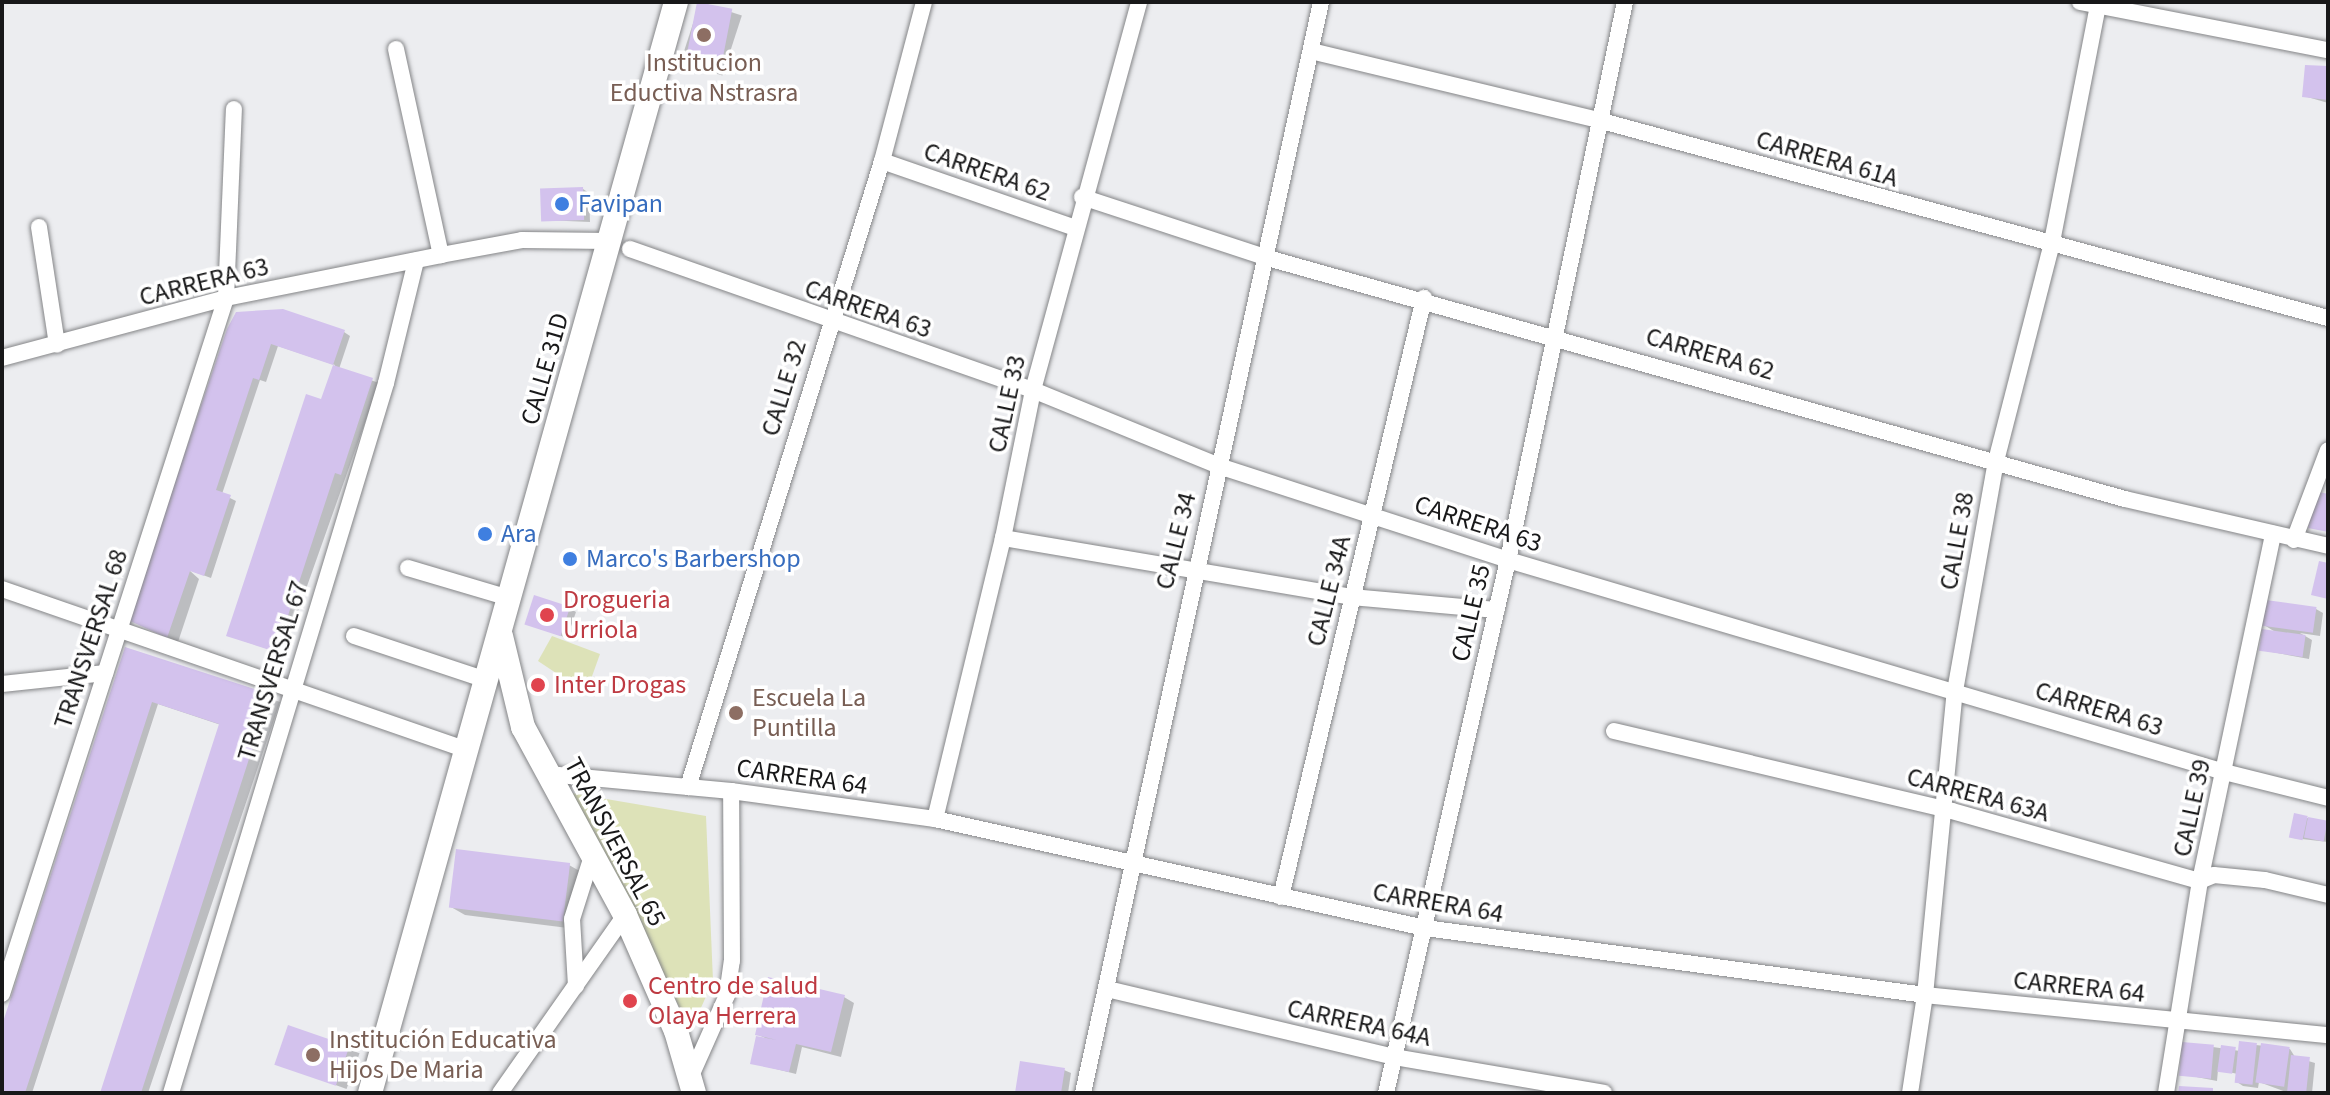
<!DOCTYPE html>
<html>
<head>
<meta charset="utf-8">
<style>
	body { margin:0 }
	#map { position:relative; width:2330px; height:1095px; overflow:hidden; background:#ecedf0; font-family:"Source Sans 3",sans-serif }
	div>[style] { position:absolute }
	.green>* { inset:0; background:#dde2b8 }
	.shadow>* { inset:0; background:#0003; transform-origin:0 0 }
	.building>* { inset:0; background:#d3c2ed; transform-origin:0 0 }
	.roads { filter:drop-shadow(0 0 2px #848587) drop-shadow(0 0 2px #848587) }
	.street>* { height:16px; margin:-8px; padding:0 8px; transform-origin:8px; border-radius:8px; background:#fff }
	.secondary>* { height:24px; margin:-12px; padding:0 12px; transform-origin:12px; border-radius:12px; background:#fff }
	.dots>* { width:22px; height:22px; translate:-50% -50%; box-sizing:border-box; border:4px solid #fff; border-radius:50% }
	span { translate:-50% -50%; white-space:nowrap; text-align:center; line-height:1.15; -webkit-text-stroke:7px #fff; paint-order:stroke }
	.education-label { font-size:26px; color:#785e54 }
	.left { translate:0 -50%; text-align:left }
	.street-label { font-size:26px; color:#181819 }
	.shop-label { font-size:26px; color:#366cbe }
	.health-label { font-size:26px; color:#be3a42 }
	.frame { position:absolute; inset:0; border:4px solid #181819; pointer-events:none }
</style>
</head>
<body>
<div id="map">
	<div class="green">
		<i style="clip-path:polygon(552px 636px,600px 654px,586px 693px,538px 661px)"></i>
		<i style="clip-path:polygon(571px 793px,706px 816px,713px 981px,691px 1030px)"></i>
	</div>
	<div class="shadow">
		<i style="left:700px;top:2px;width:44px;height:63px;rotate:18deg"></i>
		<i style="clip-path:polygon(2328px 68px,2328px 103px,2304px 96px)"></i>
		<i style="clip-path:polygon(583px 189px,589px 193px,590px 222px,543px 220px)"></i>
		<i style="clip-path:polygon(237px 314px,344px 332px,350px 336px,339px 369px,379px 383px,283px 654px,235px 638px,335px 365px,278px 346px,266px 382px,260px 380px,222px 494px,236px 501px,211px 578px,189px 570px,199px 579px,178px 642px,140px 625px)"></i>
		<i style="clip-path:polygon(569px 608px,576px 612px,567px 638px,533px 626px)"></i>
		<i style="clip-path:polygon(2316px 609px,2323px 613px,2320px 636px,2300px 633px,2312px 640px,2309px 659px,2261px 650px,2277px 633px,2264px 625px)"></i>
		<i style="clip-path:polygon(126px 649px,280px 702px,148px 1093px,102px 1093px,221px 725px,158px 704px,32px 1093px,2px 1093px,2px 1031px)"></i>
		<i style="clip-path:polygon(2295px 815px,2328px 823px,2328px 842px,2293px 838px)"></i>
		<i style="clip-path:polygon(569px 865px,583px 873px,576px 929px,465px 915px,451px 907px)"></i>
		<i style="clip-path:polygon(844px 997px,854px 1003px,841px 1057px,802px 1047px,796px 1074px,752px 1063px,769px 1040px,757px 1034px)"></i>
		<i style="left:290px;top:1028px;width:74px;height:38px;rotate:20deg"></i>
		<i style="clip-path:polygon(2256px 1045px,2290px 1049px,2295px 1057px,2315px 1063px,2312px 1093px,2289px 1093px,2259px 1082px,2258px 1088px,2243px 1086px,2237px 1082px,2238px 1074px,2218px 1070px,2217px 1081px,2181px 1074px,2213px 1047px,2240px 1051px)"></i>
		<i style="clip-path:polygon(1064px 1070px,1071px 1073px,1068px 1093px,1017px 1093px)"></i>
	</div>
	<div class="building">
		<i style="left:697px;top:2px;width:36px;height:63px;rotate:11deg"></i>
		<i style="clip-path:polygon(2305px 65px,2328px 66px,2328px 100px,2302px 97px)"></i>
		<i style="left:583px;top:187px;width:33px;height:43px;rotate:88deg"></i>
		<i style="clip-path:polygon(283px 309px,345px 330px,333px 365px,271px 344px,259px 380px,253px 378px,216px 490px,231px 495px,204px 576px,190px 571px,167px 638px,128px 620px,227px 329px,236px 312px)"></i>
		<i style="clip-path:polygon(333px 365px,373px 378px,341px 475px,335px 473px,276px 652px,226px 636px,306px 394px,321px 399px)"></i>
		<i style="clip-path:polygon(2315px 491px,2328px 494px,2328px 532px,2308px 528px)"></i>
		<i style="clip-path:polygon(2319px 561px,2328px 563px,2328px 599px,2311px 595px)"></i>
		<i style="left:534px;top:595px;width:38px;height:31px;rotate:18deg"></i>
		<i style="left:2266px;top:600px;width:51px;height:26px;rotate:8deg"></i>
		<i style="left:2262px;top:629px;width:44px;height:22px;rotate:8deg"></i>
		<i style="clip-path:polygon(125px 647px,270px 694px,141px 1093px,100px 1093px,219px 724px,152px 702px,25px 1093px,2px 1093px,2px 1025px)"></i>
		<i style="left:2294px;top:813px;width:14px;height:25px;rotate:12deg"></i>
		<i style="left:2308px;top:817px;width:20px;height:21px;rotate:11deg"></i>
		<i style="left:456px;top:849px;width:115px;height:59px;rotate:7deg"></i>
		<i style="clip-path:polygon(768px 977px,845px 995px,831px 1052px,796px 1044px,789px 1072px,750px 1064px,756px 1036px,777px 1040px,755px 1035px)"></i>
		<i style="left:288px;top:1025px;width:65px;height:42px;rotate:19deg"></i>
		<i style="left:2239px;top:1041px;width:18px;height:42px;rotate:6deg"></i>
		<i style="left:2182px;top:1042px;width:32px;height:34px;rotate:5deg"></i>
		<i style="left:2261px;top:1043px;width:29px;height:40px;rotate:8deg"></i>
		<i style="left:2221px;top:1045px;width:15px;height:27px;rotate:8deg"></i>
		<i style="left:2291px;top:1055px;width:19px;height:38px;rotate:6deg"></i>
		<i style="clip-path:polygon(1020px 1061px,1065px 1068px,1061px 1093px,1015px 1093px)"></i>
		<i style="clip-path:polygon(2179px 1086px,2213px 1088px,2213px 1093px,2178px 1093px)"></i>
	</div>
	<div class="roads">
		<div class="street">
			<i style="left:2080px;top:2px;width:253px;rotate:11deg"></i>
			<i style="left:396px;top:49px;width:211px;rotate:77.7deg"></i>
			<i style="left:1311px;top:51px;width:295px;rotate:13.5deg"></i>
			<i style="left:1598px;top:120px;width:756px;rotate:15.18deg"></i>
			<i style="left:882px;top:161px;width:204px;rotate:19.1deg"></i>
			<i style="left:1082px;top:197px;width:192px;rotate:18.2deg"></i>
			<i style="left:1264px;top:257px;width:894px;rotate:15.7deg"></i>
			<i style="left:2125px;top:499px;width:208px;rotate:13deg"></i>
			<i style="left:39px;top:227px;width:119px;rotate:81.3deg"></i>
			<i style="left:630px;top:249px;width:427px;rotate:19.3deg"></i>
			<i style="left:1033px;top:390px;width:201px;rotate:22.2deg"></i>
			<i style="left:1219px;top:466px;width:304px;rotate:18deg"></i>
			<i style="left:1508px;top:560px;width:747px;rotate:16.49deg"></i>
			<i style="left:2224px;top:772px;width:107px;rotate:14deg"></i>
			<i style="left:2px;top:358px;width:232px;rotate:-15deg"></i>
			<i style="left:226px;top:298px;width:219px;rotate:-11.3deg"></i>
			<i style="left:441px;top:255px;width:82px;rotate:-10.5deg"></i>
			<i style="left:522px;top:240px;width:88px;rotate:0.7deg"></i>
			<i style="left:1003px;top:538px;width:353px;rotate:9.6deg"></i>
			<i style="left:1351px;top:597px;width:146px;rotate:5.1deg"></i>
			<i style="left:2294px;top:540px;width:96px;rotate:-69.3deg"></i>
			<i style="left:408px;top:568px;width:105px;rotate:16.5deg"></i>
			<i style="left:2px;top:589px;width:491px;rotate:19.1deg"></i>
			<i style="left:354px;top:636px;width:139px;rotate:18.4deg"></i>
			<i style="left:2px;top:684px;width:104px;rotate:-6.1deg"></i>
			<i style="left:1614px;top:731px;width:347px;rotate:13.3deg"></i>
			<i style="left:1952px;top:811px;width:258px;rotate:15.8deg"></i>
			<i style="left:2200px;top:881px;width:15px;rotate:-23deg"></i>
			<i style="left:2214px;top:875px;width:51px;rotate:5.6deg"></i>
			<i style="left:2265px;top:880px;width:65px;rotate:13.4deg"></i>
			<i style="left:548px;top:774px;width:184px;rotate:5.3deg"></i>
			<i style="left:731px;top:791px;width:206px;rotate:7.8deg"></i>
			<i style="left:935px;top:819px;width:502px;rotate:12.54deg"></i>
			<i style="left:1425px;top:928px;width:504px;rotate:7.63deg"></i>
			<i style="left:1925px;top:995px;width:405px;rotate:5.7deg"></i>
			<i style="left:688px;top:787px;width:655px;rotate:-72.78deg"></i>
			<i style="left:882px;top:161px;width:164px;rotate:-75.2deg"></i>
			<i style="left:935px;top:819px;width:289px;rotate:-76.4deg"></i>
			<i style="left:1003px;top:538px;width:151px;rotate:-78.5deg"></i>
			<i style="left:1033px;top:390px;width:402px;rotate:-74.7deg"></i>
			<i style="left:1281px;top:897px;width:616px;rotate:-76.57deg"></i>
			<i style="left:576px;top:986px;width:67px;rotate:-93.4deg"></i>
			<i style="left:572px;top:919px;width:66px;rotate:-72.4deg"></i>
			<i style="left:1107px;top:989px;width:295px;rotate:13.3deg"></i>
			<i style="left:1394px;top:1057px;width:213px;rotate:9.7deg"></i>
			<i style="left:2px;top:994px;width:731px;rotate:-72.16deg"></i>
			<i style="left:226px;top:298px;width:189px;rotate:-87.6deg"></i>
			<i style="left:691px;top:1076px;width:89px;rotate:-66deg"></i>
			<i style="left:727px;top:995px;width:34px;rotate:-82deg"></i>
			<i style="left:732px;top:961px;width:170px;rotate:-90.3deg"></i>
			<i style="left:171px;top:1093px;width:742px;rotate:-73.15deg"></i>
			<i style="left:386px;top:383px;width:126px;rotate:-76.2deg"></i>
			<i style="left:500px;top:1093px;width:218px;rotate:-54.9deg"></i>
			<i style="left:1083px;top:1093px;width:1117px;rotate:-77.69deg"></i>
			<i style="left:1386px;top:1093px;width:547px;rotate:-77.11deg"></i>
			<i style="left:1508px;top:560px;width:570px;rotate:-78.16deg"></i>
			<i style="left:1910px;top:1093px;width:99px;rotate:-81.3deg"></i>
			<i style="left:1925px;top:995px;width:305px;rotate:-84.4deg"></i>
			<i style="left:1955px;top:691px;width:234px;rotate:-79.9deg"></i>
			<i style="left:1996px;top:461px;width:221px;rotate:-75.6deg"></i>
			<i style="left:2051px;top:247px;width:246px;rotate:-79deg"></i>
			<i style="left:2166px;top:1093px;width:215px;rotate:-80.9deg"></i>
			<i style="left:2200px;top:881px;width:355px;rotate:-78.1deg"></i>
		</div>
		<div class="secondary">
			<i style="left:501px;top:636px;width:94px;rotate:76.4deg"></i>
			<i style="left:523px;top:727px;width:214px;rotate:61.5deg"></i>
			<i style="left:625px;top:915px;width:127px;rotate:66.3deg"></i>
			<i style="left:676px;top:1031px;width:65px;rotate:73.8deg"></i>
			<i style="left:370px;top:1093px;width:1133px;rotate:-74.33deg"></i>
		</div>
	</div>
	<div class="dots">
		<i style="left:704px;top:35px;background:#8d6e63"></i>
		<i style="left:562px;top:204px;background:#3f7fe0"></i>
		<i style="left:485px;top:534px;background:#3f7fe0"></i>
		<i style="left:570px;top:559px;background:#3f7fe0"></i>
		<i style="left:547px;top:615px;background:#e0444e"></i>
		<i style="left:538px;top:685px;background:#e0444e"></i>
		<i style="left:736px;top:713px;background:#8d6e63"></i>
		<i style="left:630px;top:1001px;background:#e0444e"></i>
		<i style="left:313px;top:1055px;background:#8d6e63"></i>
	</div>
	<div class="education-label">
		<span style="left:704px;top:78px">Institucion<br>Eductiva Nstrasra</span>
		<span class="left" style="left:752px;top:713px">Escuela La<br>Puntilla</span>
		<span class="left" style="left:329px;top:1055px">Institución Educativa<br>Hijos De Maria</span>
	</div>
	<div class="street-label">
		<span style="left:1827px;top:159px;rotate:16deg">CARRERA 61A</span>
		<span style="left:987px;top:172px;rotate:19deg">CARRERA 62</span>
		<span style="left:204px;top:282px;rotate:-14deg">CARRERA 63</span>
		<span style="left:868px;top:309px;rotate:19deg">CARRERA 63</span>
		<span style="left:1710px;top:354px;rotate:16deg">CARRERA 62</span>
		<span style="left:545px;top:369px;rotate:-74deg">CALLE 31D</span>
		<span style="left:784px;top:388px;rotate:-73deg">CALLE 32</span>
		<span style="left:1007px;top:404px;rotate:-78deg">CALLE 33</span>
		<span style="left:1478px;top:524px;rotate:18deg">CARRERA 63</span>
		<span style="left:1176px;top:541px;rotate:-76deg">CALLE 34</span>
		<span style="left:1957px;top:541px;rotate:-80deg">CALLE 38</span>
		<span style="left:1329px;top:591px;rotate:-76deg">CALLE 34A</span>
		<span style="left:1471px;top:613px;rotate:-77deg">CALLE 35</span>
		<span style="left:91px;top:639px;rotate:-72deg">TRANSVERSAL 68</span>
		<span style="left:273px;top:671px;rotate:-73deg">TRANSVERSAL 67</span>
		<span style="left:2099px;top:709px;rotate:17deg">CARRERA 63</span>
		<span style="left:802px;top:777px;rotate:8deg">CARRERA 64</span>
		<span style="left:1978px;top:795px;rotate:15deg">CARRERA 63A</span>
		<span style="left:2192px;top:808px;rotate:-78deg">CALLE 39</span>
		<span style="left:615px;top:842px;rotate:62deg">TRANSVERSAL 65</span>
		<span style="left:1438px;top:903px;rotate:10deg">CARRERA 64</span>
		<span style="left:2079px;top:987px;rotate:6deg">CARRERA 64</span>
		<span style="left:1359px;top:1023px;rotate:12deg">CARRERA 64A</span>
	</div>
	<div class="shop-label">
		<span class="left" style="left:578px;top:204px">Favipan</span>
		<span class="left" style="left:501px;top:534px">Ara</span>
		<span class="left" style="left:586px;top:559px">Marco's Barbershop</span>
	</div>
	<div class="health-label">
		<span class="left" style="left:563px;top:615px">Drogueria<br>Urriola</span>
		<span class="left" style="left:554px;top:685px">Inter Drogas</span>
		<span class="left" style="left:648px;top:1001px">Centro de salud<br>Olaya Herrera</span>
	</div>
	<div class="frame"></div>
</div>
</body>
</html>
